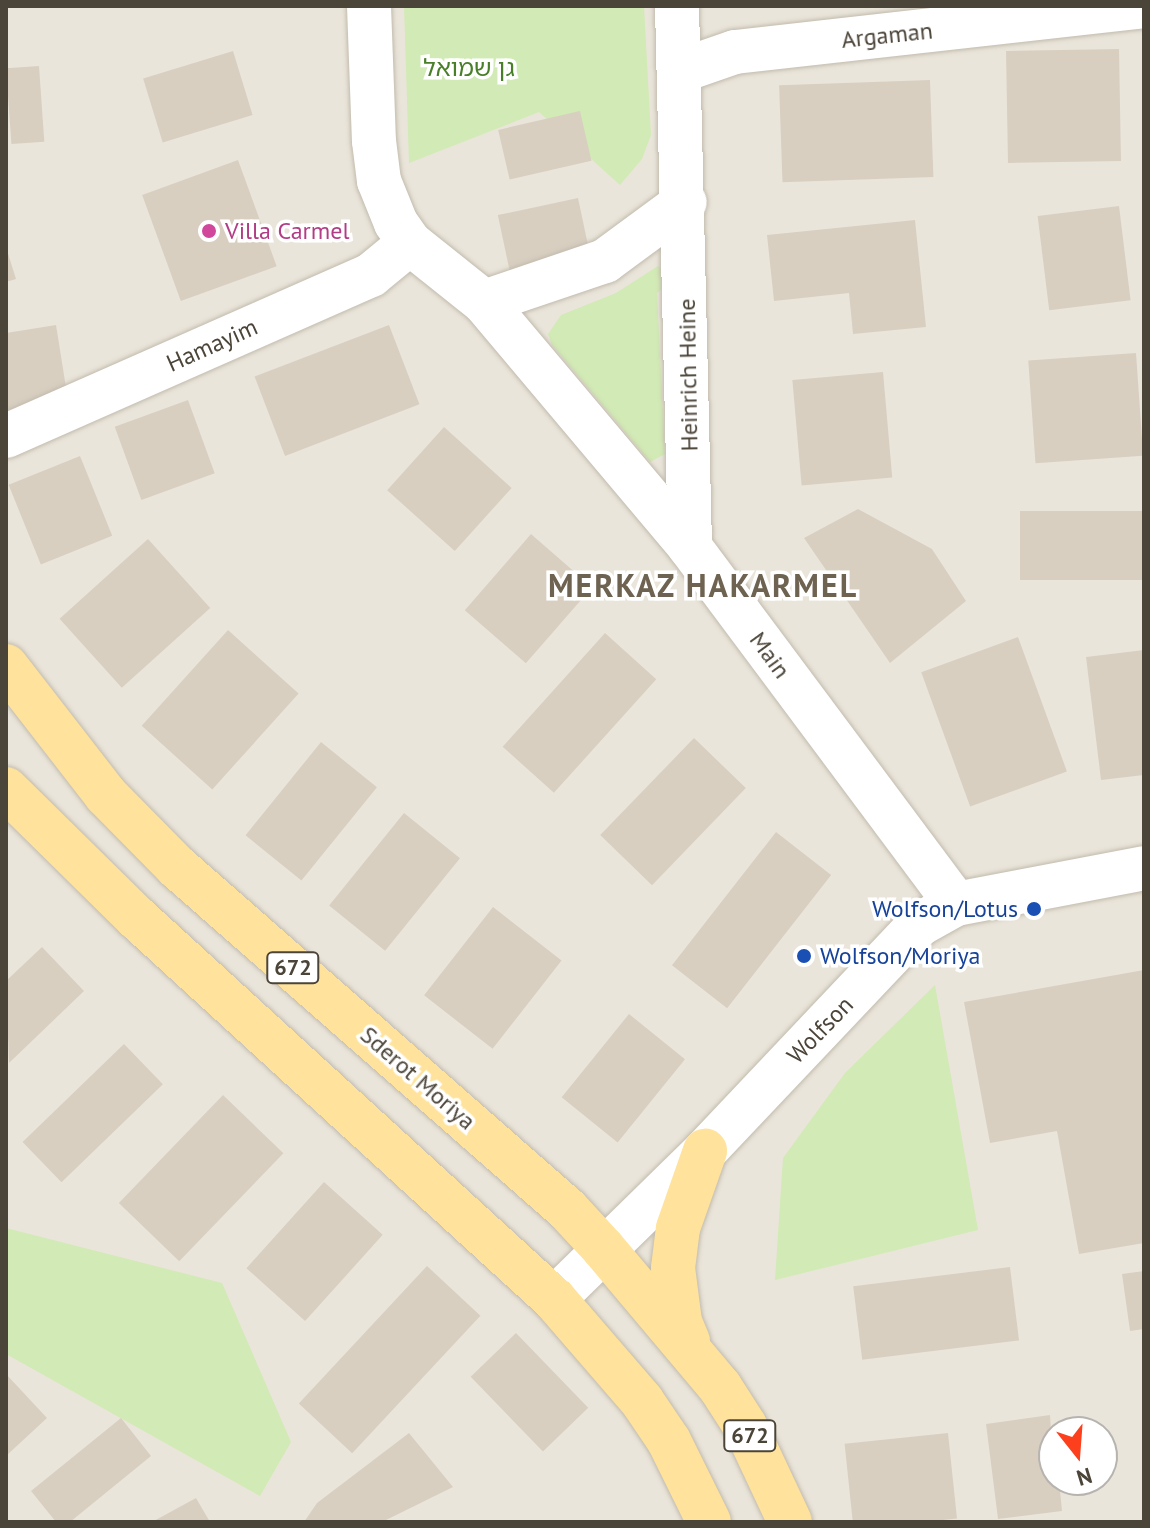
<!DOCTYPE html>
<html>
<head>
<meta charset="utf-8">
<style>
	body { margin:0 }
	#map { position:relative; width:1150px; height:1528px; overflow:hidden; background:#f6f3ec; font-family:"PT Sans","Noto Sans Hebrew",sans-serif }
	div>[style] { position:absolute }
	.residential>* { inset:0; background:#eae5da }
	.green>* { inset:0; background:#d2eab5 }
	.building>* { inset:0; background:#d8cfc1; transform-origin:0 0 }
	.roads { filter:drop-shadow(0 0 2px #c2bbae) drop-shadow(0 0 2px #c2bbae) }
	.minor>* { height:44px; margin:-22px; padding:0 22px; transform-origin:22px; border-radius:22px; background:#fff }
	.major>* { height:44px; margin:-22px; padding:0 22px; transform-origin:22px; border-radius:22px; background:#ffe39c }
	.dots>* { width:22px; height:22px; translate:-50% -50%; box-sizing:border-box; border:4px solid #fff; border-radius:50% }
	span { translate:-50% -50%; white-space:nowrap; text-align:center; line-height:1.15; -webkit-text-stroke:7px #fff; paint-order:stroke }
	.shield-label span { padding:2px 6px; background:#fff; border:2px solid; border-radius:6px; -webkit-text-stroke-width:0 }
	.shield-label { font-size:22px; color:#4b4439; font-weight:700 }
	.street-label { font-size:24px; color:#4b4439 }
	.park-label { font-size:24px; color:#4a7f2a }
	.hotel-label { font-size:24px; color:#b23c85 }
	.left { translate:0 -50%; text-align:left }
	.transit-label { font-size:24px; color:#164399 }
	.right { translate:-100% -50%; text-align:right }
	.district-label { font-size:32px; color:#6e6250; font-weight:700; letter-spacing:2px }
	.frame { position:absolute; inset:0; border:8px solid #4b4439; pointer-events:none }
	.north { position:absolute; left:1038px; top:1416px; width:80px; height:80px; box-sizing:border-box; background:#fff; border:2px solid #b7b4b0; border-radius:50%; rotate:163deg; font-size:22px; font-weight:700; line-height:32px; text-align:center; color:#4b4439 }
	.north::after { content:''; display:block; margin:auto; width:28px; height:36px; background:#fc3f1d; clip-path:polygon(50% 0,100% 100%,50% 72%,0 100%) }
</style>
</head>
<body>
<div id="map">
	<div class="residential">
		<i style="clip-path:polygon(evenodd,6px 6px,1144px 6px,1144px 1522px,6px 1522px,6px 6px,1054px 1432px,1102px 1432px,1102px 1480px,1054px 1480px,1054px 1432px)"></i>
	</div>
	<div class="green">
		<i style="clip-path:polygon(404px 6px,644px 6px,651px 135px,642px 159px,620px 185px,539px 112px,409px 163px)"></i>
		<i style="clip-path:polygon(658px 266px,670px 273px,671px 283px,657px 293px,665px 454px,650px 462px,552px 345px,548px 334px,561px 315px,616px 293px)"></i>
		<i style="clip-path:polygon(935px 985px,978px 1230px,775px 1280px,783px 1158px,845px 1073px)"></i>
		<i style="clip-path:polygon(6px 1228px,222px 1283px,291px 1442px,260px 1496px,6px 1354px)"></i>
	</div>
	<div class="building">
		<i style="left:1119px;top:49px;width:112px;height:113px;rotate:89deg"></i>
		<i style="left:233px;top:51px;width:67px;height:94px;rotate:73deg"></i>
		<i style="left:39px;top:66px;width:76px;height:33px;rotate:86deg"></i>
		<i style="left:930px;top:80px;width:97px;height:151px;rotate:88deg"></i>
		<i style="left:580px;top:111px;width:51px;height:84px;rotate:77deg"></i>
		<i style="left:238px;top:160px;width:113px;height:102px;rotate:70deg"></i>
		<i style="left:578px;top:198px;width:58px;height:82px;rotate:78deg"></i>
		<i style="left:1119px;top:206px;width:95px;height:82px;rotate:83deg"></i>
		<i style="clip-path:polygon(915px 220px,926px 327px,853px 334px,849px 293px,774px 301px,767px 235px)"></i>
		<i style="clip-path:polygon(6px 247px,16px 279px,6px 282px)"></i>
		<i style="clip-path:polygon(56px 325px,68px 400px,6px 410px,6px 333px)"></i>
		<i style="left:389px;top:325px;width:85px;height:144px;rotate:69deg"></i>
		<i style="left:1136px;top:353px;width:103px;height:108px;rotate:86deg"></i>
		<i style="left:883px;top:372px;width:106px;height:91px;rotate:85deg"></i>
		<i style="left:188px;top:400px;width:78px;height:78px;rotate:70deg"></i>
		<i style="left:444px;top:427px;width:91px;height:85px;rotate:42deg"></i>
		<i style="left:80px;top:456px;width:86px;height:77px;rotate:68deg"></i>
		<i style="clip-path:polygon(858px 509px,932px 549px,966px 601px,890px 663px,804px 538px)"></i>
		<i style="left:1144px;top:511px;width:69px;height:124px;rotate:90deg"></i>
		<i style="left:531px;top:534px;width:81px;height:101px;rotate:41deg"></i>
		<i style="left:148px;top:539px;width:93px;height:119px;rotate:48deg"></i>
		<i style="left:228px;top:630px;width:95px;height:129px;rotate:42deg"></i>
		<i style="left:605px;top:633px;width:69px;height:153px;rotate:42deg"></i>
		<i style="left:1018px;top:637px;width:143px;height:103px;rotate:70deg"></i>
		<i style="clip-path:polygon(1144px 650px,1144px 775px,1101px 780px,1086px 657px)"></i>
		<i style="left:694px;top:738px;width:72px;height:135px;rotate:44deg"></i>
		<i style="left:321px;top:742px;width:72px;height:120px;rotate:39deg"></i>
		<i style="left:404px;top:813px;width:72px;height:119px;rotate:39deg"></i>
		<i style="left:776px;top:832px;width:70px;height:169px;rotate:38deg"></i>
		<i style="left:493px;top:907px;width:87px;height:112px;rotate:38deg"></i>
		<i style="clip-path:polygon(42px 947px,84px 991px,9px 1063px,6px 981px)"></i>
		<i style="clip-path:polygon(1144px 970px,1144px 1243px,1079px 1254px,1057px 1131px,990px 1143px,964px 1002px)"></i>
		<i style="left:629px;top:1014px;width:72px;height:107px;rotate:39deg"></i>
		<i style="left:124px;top:1044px;width:56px;height:141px;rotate:46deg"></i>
		<i style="left:223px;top:1095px;width:84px;height:150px;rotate:44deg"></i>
		<i style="left:324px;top:1182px;width:79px;height:116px;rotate:42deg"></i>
		<i style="left:427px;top:1266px;width:73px;height:188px;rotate:43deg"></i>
		<i style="left:1010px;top:1267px;width:74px;height:158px;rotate:83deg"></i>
		<i style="clip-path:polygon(1144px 1271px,1144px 1329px,1130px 1331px,1122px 1274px)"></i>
		<i style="left:516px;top:1333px;width:104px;height:63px;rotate:46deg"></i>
		<i style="clip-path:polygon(6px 1374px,47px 1418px,6px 1456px)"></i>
		<i style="clip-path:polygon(1050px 1415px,1054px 1480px,1059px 1480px,1062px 1511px,998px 1519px,986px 1424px)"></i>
		<i style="clip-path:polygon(121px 1418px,151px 1456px,70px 1522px,56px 1522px,31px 1491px)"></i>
		<i style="clip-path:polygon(409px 1433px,453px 1487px,382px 1522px,304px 1522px,317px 1503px)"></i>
		<i style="left:948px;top:1433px;width:86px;height:104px;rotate:84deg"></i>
		<i style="clip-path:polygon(196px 1498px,210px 1522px,152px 1522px)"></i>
	</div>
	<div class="roads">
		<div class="minor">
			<i style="left:369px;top:6px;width:135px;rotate:87.9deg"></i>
			<i style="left:374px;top:141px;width:40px;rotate:82.9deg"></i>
			<i style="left:379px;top:181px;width:45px;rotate:68deg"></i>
			<i style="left:396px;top:223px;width:24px;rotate:55deg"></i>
			<i style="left:410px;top:243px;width:95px;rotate:38.6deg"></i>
			<i style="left:484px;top:302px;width:320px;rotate:49.9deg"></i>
			<i style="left:690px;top:547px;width:445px;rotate:53.3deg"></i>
			<i style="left:677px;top:6px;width:541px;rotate:88.62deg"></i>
			<i style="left:680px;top:71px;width:58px;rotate:-19.1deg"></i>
			<i style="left:735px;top:52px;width:412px;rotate:-6.4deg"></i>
			<i style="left:484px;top:302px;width:128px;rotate:-18.7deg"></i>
			<i style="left:605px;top:261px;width:99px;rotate:-36.4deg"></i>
			<i style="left:6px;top:436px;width:399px;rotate:-23.8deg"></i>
			<i style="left:371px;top:275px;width:50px;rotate:-39.4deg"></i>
			<i style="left:554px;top:1299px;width:211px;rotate:-44.4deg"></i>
			<i style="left:705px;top:1151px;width:313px;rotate:-46.6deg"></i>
			<i style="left:920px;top:924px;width:41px;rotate:-29.1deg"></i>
			<i style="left:956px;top:904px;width:191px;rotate:-10.8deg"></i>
		</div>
		<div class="major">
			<i style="left:6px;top:666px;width:163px;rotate:52.2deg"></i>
			<i style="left:106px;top:795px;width:101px;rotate:45.4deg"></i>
			<i style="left:177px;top:867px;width:519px;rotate:41.25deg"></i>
			<i style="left:567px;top:1209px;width:53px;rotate:47.3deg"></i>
			<i style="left:603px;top:1248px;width:182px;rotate:49.9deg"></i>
			<i style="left:720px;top:1387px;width:46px;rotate:57.3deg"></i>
			<i style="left:745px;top:1426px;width:106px;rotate:64.9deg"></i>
			<i style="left:6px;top:789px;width:184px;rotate:44.6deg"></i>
			<i style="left:137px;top:918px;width:565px;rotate:42.42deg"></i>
			<i style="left:554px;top:1299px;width:135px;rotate:49.2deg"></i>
			<i style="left:642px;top:1401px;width:48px;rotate:56deg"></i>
			<i style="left:669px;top:1441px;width:90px;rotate:63.7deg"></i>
			<i style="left:688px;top:1341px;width:21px;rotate:-113deg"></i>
			<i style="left:680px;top:1322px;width:54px;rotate:-97.4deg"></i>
			<i style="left:673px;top:1268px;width:40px;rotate:-82.9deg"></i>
			<i style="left:678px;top:1228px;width:82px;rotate:-70.7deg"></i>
		</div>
	</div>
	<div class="dots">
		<i style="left:209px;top:231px;background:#d1479c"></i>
		<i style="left:1034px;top:909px;background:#1a4fb4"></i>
		<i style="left:804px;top:956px;background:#1a4fb4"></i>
	</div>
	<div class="shield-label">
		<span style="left:293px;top:968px">672</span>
		<span style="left:750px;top:1436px">672</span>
	</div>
	<div class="street-label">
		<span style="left:887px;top:35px;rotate:-6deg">Argaman</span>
		<span style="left:212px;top:345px;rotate:-24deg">Hamayim</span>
		<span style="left:688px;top:375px;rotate:-91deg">Heinrich Heine</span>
		<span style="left:770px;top:655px;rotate:54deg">Main</span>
		<span style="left:820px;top:1030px;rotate:-46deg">Wolfson</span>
		<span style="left:418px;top:1078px;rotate:41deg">Sderot Moriya</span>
	</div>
	<div class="park-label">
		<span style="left:469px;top:68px">גן שמואל</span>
	</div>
	<div class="hotel-label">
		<span class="left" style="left:225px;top:231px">Villa Carmel</span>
	</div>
	<div class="transit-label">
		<span class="right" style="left:1018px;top:909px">Wolfson/Lotus</span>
		<span class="left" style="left:820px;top:956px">Wolfson/Moriya</span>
	</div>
	<div class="district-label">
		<span style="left:703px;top:585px">MERKAZ HAKARMEL</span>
	</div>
	<div class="frame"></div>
	<div class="north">N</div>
</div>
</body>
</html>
